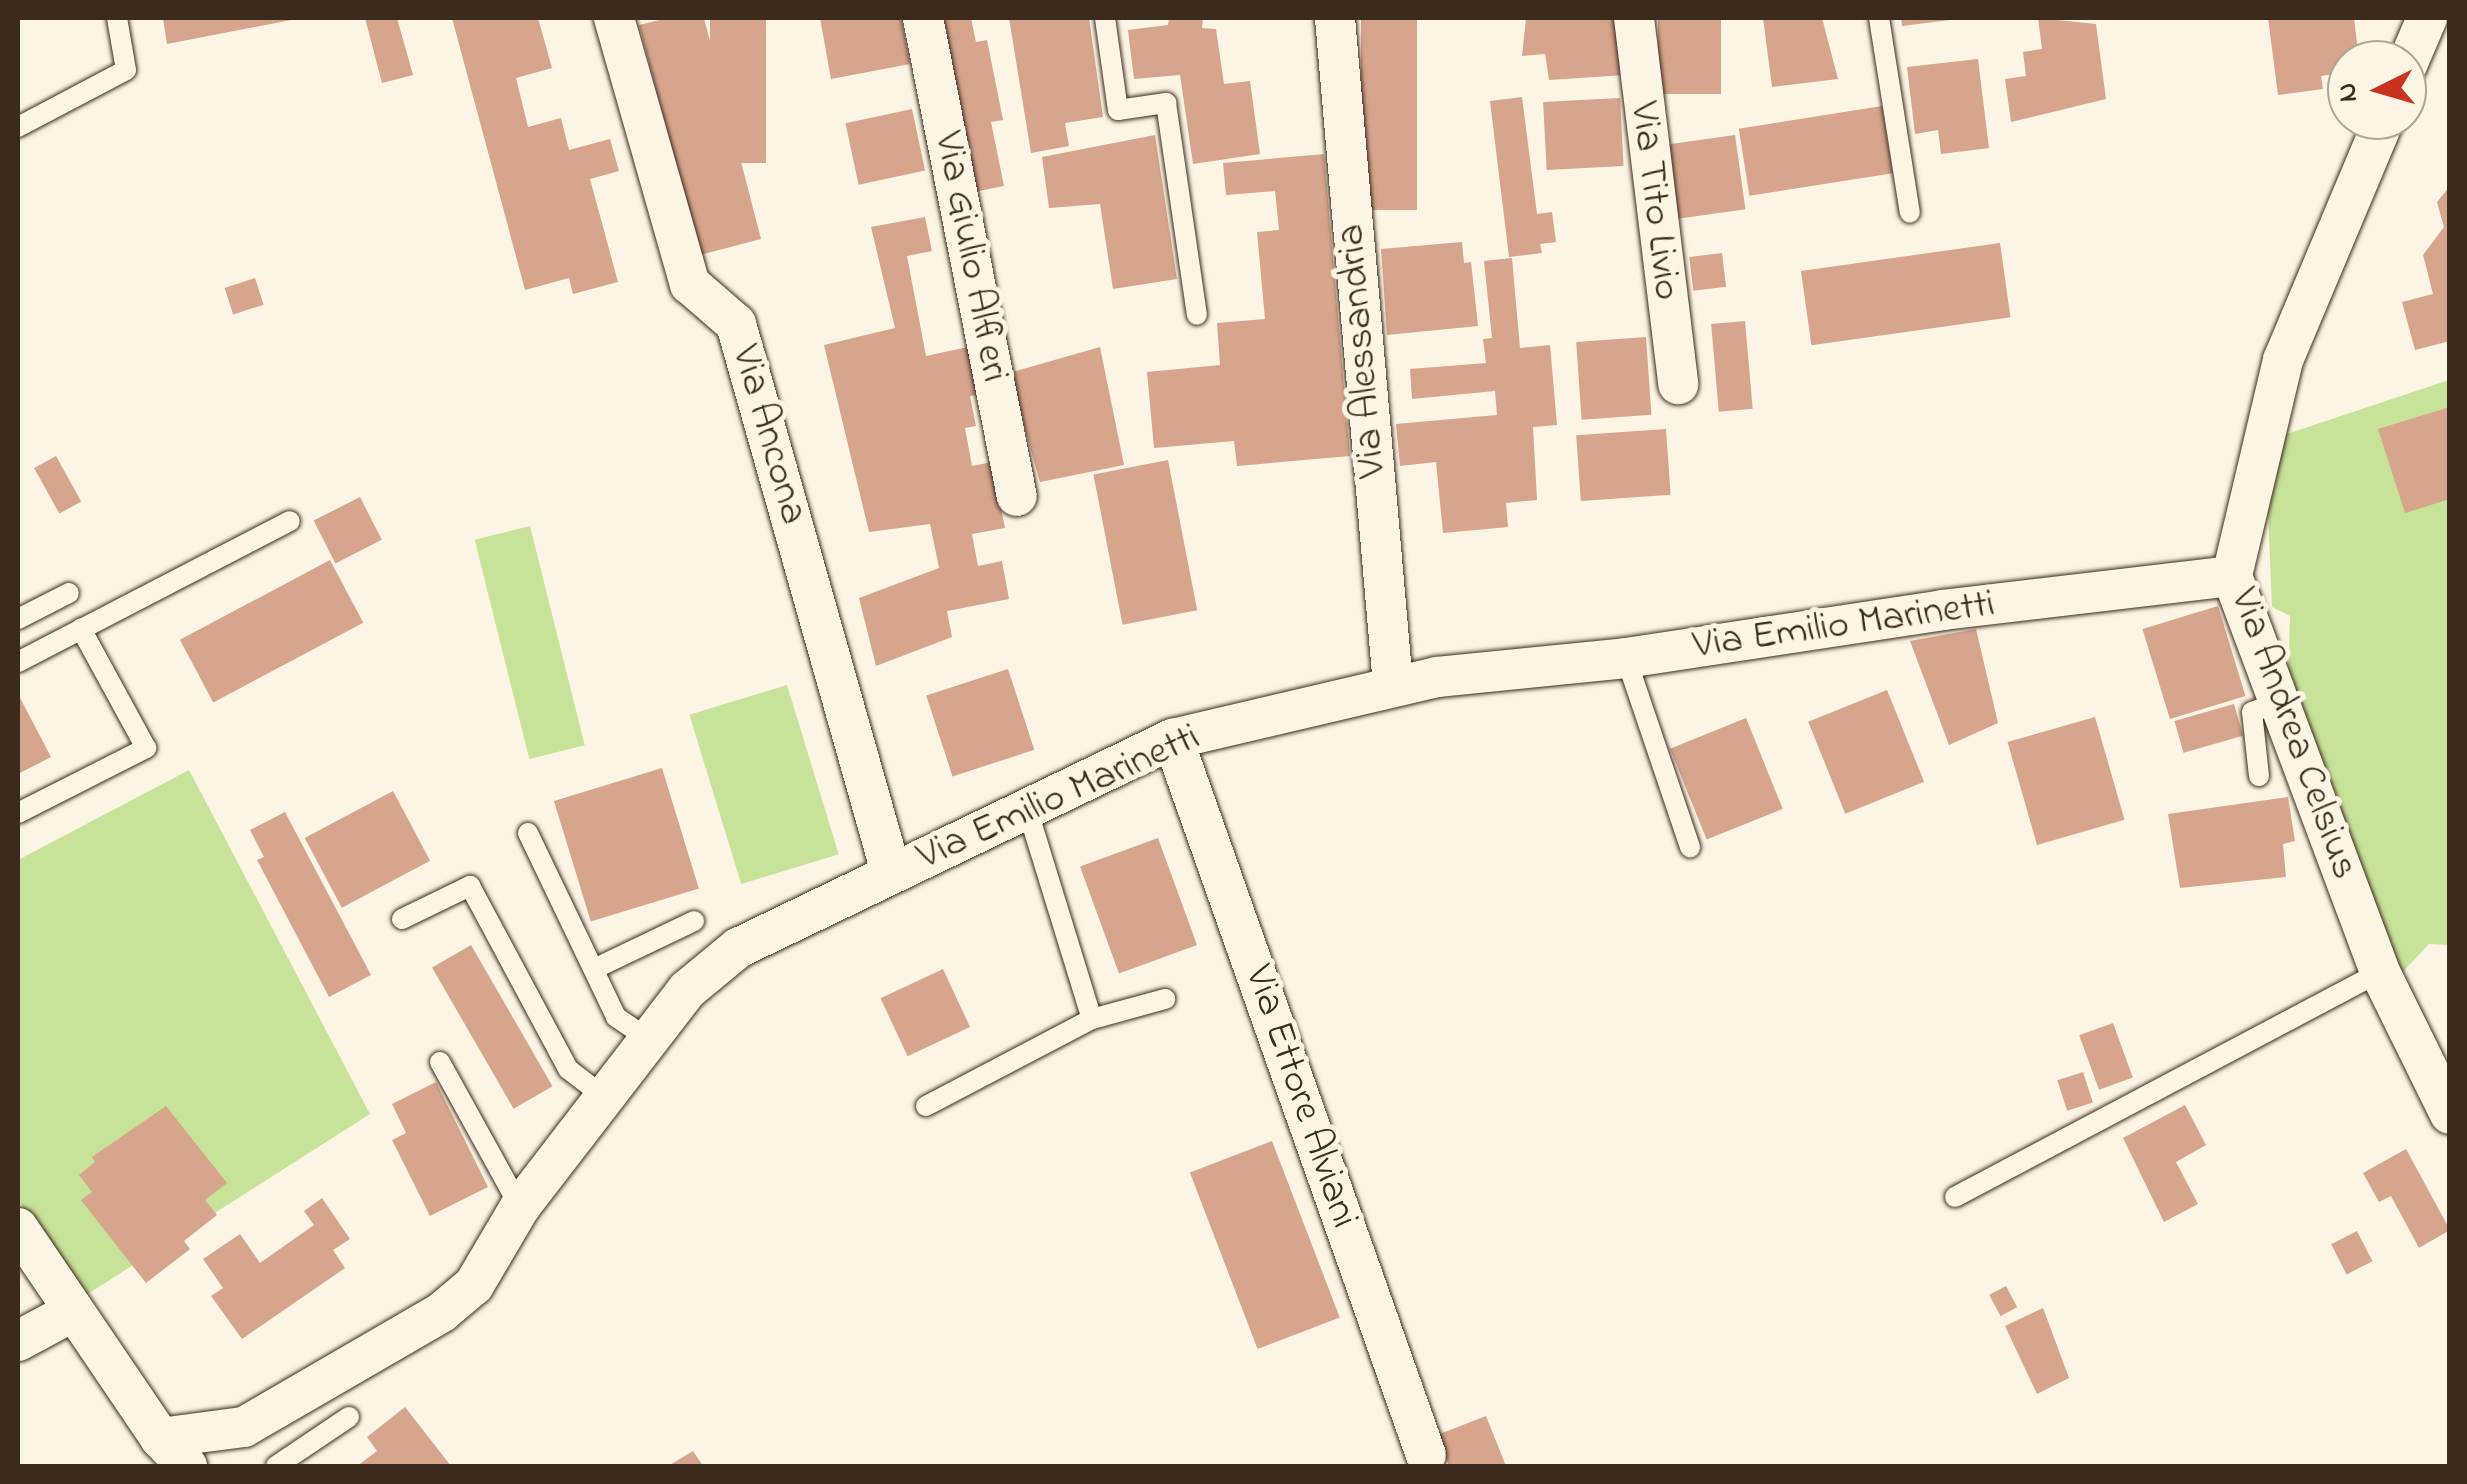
<!DOCTYPE html>
<html>
<head>
<meta charset="utf-8">
<style>
	body { margin:0 }
	#map { position:relative; width:2467px; height:1484px; overflow:hidden; background:#fcf5e5; font-family:"Indie Flower",sans-serif }
	div>[style] { position:absolute }
	.green>* { inset:0; background:#c7e299; transform-origin:0 0 }
	.building>* { inset:0; background:#d7a48c; transform-origin:0 0 }
	.roads { filter:drop-shadow(0 0 2px #3b2a1e) drop-shadow(0 0 2px #3b2a1e) }
	.service>* { height:20px; margin:-10px; padding:0 10px; transform-origin:10px; border-radius:10px; background:#fcf5e5 }
	.minor>* { height:40px; margin:-20px; padding:0 20px; transform-origin:20px; border-radius:20px; background:#fcf5e5 }
	span { translate:-50% -50%; white-space:nowrap; text-align:center; line-height:1.15; -webkit-text-stroke:10px #fcf5e5; paint-order:stroke }
	.street-label { font-size:40px; color:#3b2a1e }
	.frame { position:absolute; inset:0; border:20px solid #3b2a1e; pointer-events:none }
	.north { position:absolute; left:2327px; top:40px; width:100px; height:100px; box-sizing:border-box; background:#fcf5e5; border:2px solid #afa495; border-radius:50%; rotate:265deg; font-size:28px; font-weight:700; line-height:40px; text-align:center; color:#3b2a1e }
	.north::after { content:''; display:block; margin:auto; width:35px; height:45px; background:#c8321e; clip-path:polygon(50% 0,100% 100%,50% 72%,0 100%) }
</style>
</head>
<body>
<div id="map">
	<div class="green">
		<i style="clip-path:polygon(2449px 380px,2449px 945px,2429px 944px,2395px 980px,2288px 682px,2290px 616px,2272px 607px,2267px 486px,2281px 436px)"></i>
		<i style="left:530px;top:526px;width:226px;height:57px;rotate:76deg"></i>
		<i style="left:787px;top:685px;width:177px;height:102px;rotate:73deg"></i>
		<i style="clip-path:polygon(189px 770px,370px 1114px,83px 1297px,18px 1200px,18px 860px)"></i>
	</div>
	<div class="building">
		<i style="clip-path:polygon(163px 18px,296px 18px,296px 19px,167px 44px)"></i>
		<i style="clip-path:polygon(365px 18px,397px 18px,413px 75px,382px 83px)"></i>
		<i style="clip-path:polygon(452px 18px,538px 18px,552px 68px,516px 78px,528px 127px,561px 118px,569px 150px,610px 139px,619px 171px,590px 179px,618px 282px,573px 294px,569px 278px,525px 290px)"></i>
		<i style="clip-path:polygon(668px 18px,704px 18px,761px 239px,700px 255px,639px 25px)"></i>
		<i style="left:710px;top:18px;width:56px;height:145px"></i>
		<i style="clip-path:polygon(820px 18px,901px 18px,910px 64px,831px 79px)"></i>
		<i style="clip-path:polygon(940px 18px,971px 18px,976px 42px,987px 40px,1003px 120px,991px 122px,1004px 186px,974px 192px)"></i>
		<i style="clip-path:polygon(1009px 18px,1089px 18px,1103px 117px,1065px 123px,1069px 146px,1031px 153px)"></i>
		<i style="clip-path:polygon(1169px 18px,1203px 18px,1202px 28px,1216px 29px,1224px 84px,1250px 81px,1260px 154px,1193px 164px,1180px 75px,1134px 79px,1128px 30px,1168px 25px)"></i>
		<i style="left:1361px;top:18px;width:56px;height:192px"></i>
		<i style="clip-path:polygon(1526px 18px,1621px 19px,1625px 75px,1549px 80px,1545px 54px,1522px 56px)"></i>
		<i style="left:1658px;top:18px;width:63px;height:76px"></i>
		<i style="clip-path:polygon(1763px 18px,1822px 18px,1838px 79px,1772px 87px)"></i>
		<i style="clip-path:polygon(1901px 18px,1950px 18px,1950px 20px,1902px 26px)"></i>
		<i style="clip-path:polygon(2038px 18px,2096px 24px,2106px 99px,2011px 122px,2005px 79px,2026px 76px,2023px 52px,2042px 49px)"></i>
		<i style="clip-path:polygon(2268px 18px,2354px 18px,2359px 60px,2347px 60px,2347px 72px,2321px 76px,2323px 89px,2278px 95px)"></i>
		<i style="clip-path:polygon(1978px 59px,1989px 148px,1941px 154px,1938px 130px,1915px 134px,1907px 67px)"></i>
		<i style="clip-path:polygon(1522px 97px,1537px 214px,1552px 212px,1556px 242px,1540px 244px,1542px 253px,1509px 257px,1490px 101px)"></i>
		<i style="left:1620px;top:98px;width:68px;height:77px;rotate:87deg"></i>
		<i style="left:1882px;top:106px;width:68px;height:145px;rotate:81deg"></i>
		<i style="left:912px;top:109px;width:63px;height:68px;rotate:78deg"></i>
		<i style="clip-path:polygon(1155px 135px,1177px 279px,1113px 289px,1100px 204px,1049px 208px,1042px 157px)"></i>
		<i style="left:1735px;top:135px;width:75px;height:79px;rotate:82deg"></i>
		<i style="clip-path:polygon(1324px 154px,1350px 456px,1237px 466px,1234px 441px,1154px 448px,1147px 372px,1220px 365px,1217px 323px,1265px 319px,1257px 232px,1279px 230px,1275px 191px,1226px 195px,1223px 163px)"></i>
		<i style="clip-path:polygon(2450px 186px,2450px 341px,2415px 350px,2402px 302px,2433px 294px,2423px 255px,2444px 227px,2437px 202px)"></i>
		<i style="clip-path:polygon(925px 217px,932px 251px,907px 256px,926px 356px,968px 347px,977px 395px,970px 396px,976px 426px,965px 428px,972px 466px,992px 462px,1005px 528px,972px 534px,978px 566px,1002px 561px,1009px 599px,947px 611px,952px 637px,876px 666px,859px 598px,939px 568px,930px 524px,869px 532px,824px 345px,895px 328px,871px 227px)"></i>
		<i style="clip-path:polygon(1462px 242px,1464px 263px,1471px 262px,1478px 326px,1387px 335px,1381px 249px)"></i>
		<i style="left:2000px;top:243px;width:75px;height:201px;rotate:82deg"></i>
		<i style="left:1722px;top:253px;width:34px;height:33px;rotate:83deg"></i>
		<i style="clip-path:polygon(1512px 258px,1520px 348px,1550px 345px,1557px 425px,1533px 427px,1537px 500px,1506px 503px,1508px 527px,1443px 533px,1436px 462px,1400px 466px,1396px 424px,1497px 415px,1495px 391px,1412px 399px,1410px 369px,1486px 363px,1483px 339px,1492px 338px,1484px 261px)"></i>
		<i style="left:255px;top:278px;width:28px;height:32px;rotate:72deg"></i>
		<i style="left:1745px;top:321px;width:88px;height:34px;rotate:85deg"></i>
		<i style="left:1646px;top:337px;width:78px;height:70px;rotate:86deg"></i>
		<i style="clip-path:polygon(1100px 347px,1124px 465px,1040px 482px,1009px 373px)"></i>
		<i style="clip-path:polygon(2450px 407px,2450px 499px,2405px 513px,2378px 429px)"></i>
		<i style="left:1666px;top:429px;width:66px;height:90px;rotate:86deg"></i>
		<i style="left:56px;top:456px;width:52px;height:25px;rotate:61deg"></i>
		<i style="left:1168px;top:460px;width:153px;height:76px;rotate:79deg"></i>
		<i style="left:360px;top:497px;width:48px;height:52px;rotate:63deg"></i>
		<i style="left:330px;top:560px;width:71px;height:170px;rotate:62deg"></i>
		<i style="left:2218px;top:606px;width:94px;height:79px;rotate:73deg"></i>
		<i style="clip-path:polygon(1976px 629px,1998px 723px,1949px 745px,1910px 641px)"></i>
		<i style="left:1008px;top:669px;width:85px;height:86px;rotate:72deg"></i>
		<i style="left:1887px;top:690px;width:99px;height:85px;rotate:68deg"></i>
		<i style="clip-path:polygon(18px 694px,51px 757px,18px 774px)"></i>
		<i style="left:2234px;top:704px;width:33px;height:62px;rotate:74deg"></i>
		<i style="left:2095px;top:717px;width:107px;height:91px;rotate:74deg"></i>
		<i style="left:1746px;top:718px;width:98px;height:82px;rotate:68deg"></i>
		<i style="left:662px;top:768px;width:126px;height:113px;rotate:73deg"></i>
		<i style="left:393px;top:791px;width:79px;height:100px;rotate:62deg"></i>
		<i style="clip-path:polygon(2288px 797px,2295px 841px,2283px 844px,2286px 877px,2180px 888px,2168px 814px)"></i>
		<i style="clip-path:polygon(285px 812px,371px 975px,329px 997px,257px 860px,264px 857px,250px 830px)"></i>
		<i style="left:1158px;top:838px;width:114px;height:83px;rotate:70deg"></i>
		<i style="left:471px;top:945px;width:163px;height:45px;rotate:60deg"></i>
		<i style="left:943px;top:969px;width:64px;height:69px;rotate:65deg"></i>
		<i style="left:2113px;top:1023px;width:58px;height:36px;rotate:70deg"></i>
		<i style="left:2083px;top:1072px;width:32px;height:27px;rotate:72deg"></i>
		<i style="clip-path:polygon(436px 1082px,488px 1187px,430px 1216px,392px 1140px,406px 1133px,392px 1104px)"></i>
		<i style="clip-path:polygon(2185px 1105px,2206px 1145px,2176px 1162px,2198px 1204px,2164px 1222px,2123px 1138px)"></i>
		<i style="clip-path:polygon(166px 1106px,227px 1183px,205px 1200px,217px 1215px,184px 1241px,190px 1249px,146px 1283px,81px 1200px,92px 1192px,79px 1175px,95px 1162px,92px 1157px)"></i>
		<i style="left:1272px;top:1141px;width:189px;height:88px;rotate:69deg"></i>
		<i style="clip-path:polygon(2406px 1149px,2450px 1230px,2419px 1248px,2391px 1196px,2379px 1202px,2363px 1173px)"></i>
		<i style="clip-path:polygon(322px 1198px,350px 1239px,333px 1250px,345px 1268px,242px 1339px,211px 1296px,223px 1288px,203px 1259px,240px 1234px,260px 1263px,314px 1225px,304px 1211px)"></i>
		<i style="left:2357px;top:1231px;width:34px;height:29px;rotate:63deg"></i>
		<i style="left:2006px;top:1286px;width:24px;height:19px;rotate:62deg"></i>
		<i style="clip-path:polygon(2043px 1308px,2069px 1378px,2037px 1394px,2005px 1326px)"></i>
		<i style="clip-path:polygon(405px 1407px,451px 1466px,357px 1466px,377px 1451px,367px 1437px)"></i>
		<i style="clip-path:polygon(1486px 1416px,1506px 1466px,1449px 1466px,1437px 1435px)"></i>
		<i style="clip-path:polygon(693px 1451px,703px 1466px,668px 1466px)"></i>
	</div>
	<div class="roads">
		<div class="service">
			<i style="left:1105px;top:18px;width:93px;rotate:82deg"></i>
			<i style="left:1118px;top:110px;width:49px;rotate:-8.3deg"></i>
			<i style="left:1166px;top:103px;width:214px;rotate:81.7deg"></i>
			<i style="left:1879px;top:18px;width:197px;rotate:81deg"></i>
			<i style="left:18px;top:127px;width:122px;rotate:-27.8deg"></i>
			<i style="left:126px;top:70px;width:53px;rotate:-99.8deg"></i>
			<i style="left:18px;top:619px;width:57px;rotate:-27deg"></i>
			<i style="left:1626px;top:658px;width:200px;rotate:71.3deg"></i>
			<i style="left:18px;top:662px;width:306px;rotate:-27.4deg"></i>
			<i style="left:2259px;top:776px;width:64px;rotate:-96.2deg"></i>
			<i style="left:2252px;top:712px;width:29px;rotate:-20deg"></i>
			<i style="left:1026px;top:805px;width:224px;rotate:72.9deg"></i>
			<i style="left:18px;top:813px;width:144px;rotate:-26.9deg"></i>
			<i style="left:146px;top:748px;width:136px;rotate:-118.6deg"></i>
			<i style="left:528px;top:833px;width:204px;rotate:64.4deg"></i>
			<i style="left:616px;top:1017px;width:40px;rotate:34deg"></i>
			<i style="left:402px;top:919px;width:76px;rotate:-25.9deg"></i>
			<i style="left:470px;top:886px;width:208px;rotate:61.8deg"></i>
			<i style="left:568px;top:1069px;width:44px;rotate:37.6deg"></i>
			<i style="left:594px;top:969px;width:111px;rotate:-25.6deg"></i>
			<i style="left:440px;top:1062px;width:166px;rotate:61.1deg"></i>
			<i style="left:926px;top:1106px;width:187px;rotate:-27.7deg"></i>
			<i style="left:1092px;top:1019px;width:76px;rotate:-15.3deg"></i>
			<i style="left:1955px;top:1197px;width:481px;rotate:-27.9deg"></i>
			<i style="left:276px;top:1466px;width:88px;rotate:-33.9deg"></i>
		</div>
		<div class="minor">
			<i style="left:614px;top:18px;width:277px;rotate:74.1deg"></i>
			<i style="left:690px;top:284px;width:61px;rotate:41deg"></i>
			<i style="left:736px;top:324px;width:569px;rotate:74.21deg"></i>
			<i style="left:923px;top:18px;width:487px;rotate:78.9deg"></i>
			<i style="left:1335px;top:18px;width:670px;rotate:85.03deg"></i>
			<i style="left:1634px;top:18px;width:369px;rotate:83.1deg"></i>
			<i style="left:2407px;top:65px;width:51px;rotate:-66.9deg"></i>
			<i style="left:2384px;top:120px;width:260px;rotate:112.8deg"></i>
			<i style="left:2283px;top:360px;width:222px;rotate:103.3deg"></i>
			<i style="left:2232px;top:576px;width:423px;rotate:69.5deg"></i>
			<i style="left:2380px;top:972px;width:158px;rotate:63.8deg"></i>
			<i style="left:1173px;top:739px;width:759px;rotate:70.54deg"></i>
			<i style="left:18px;top:1228px;width:254px;rotate:55.9deg"></i>
			<i style="left:160px;top:1438px;width:39px;rotate:46deg"></i>
			<i style="left:18px;top:1341px;width:61px;rotate:-28.2deg"></i>
			<i style="left:160px;top:1438px;width:85px;rotate:-7.5deg"></i>
			<i style="left:244px;top:1427px;width:229px;rotate:-30.1deg"></i>
			<i style="left:442px;top:1312px;width:42px;rotate:-40.2deg"></i>
			<i style="left:474px;top:1285px;width:91px;rotate:-59.5deg"></i>
			<i style="left:520px;top:1207px;width:274px;rotate:-52.4deg"></i>
			<i style="left:687px;top:990px;width:66px;rotate:-39.5deg"></i>
			<i style="left:738px;top:948px;width:483px;rotate:-25.7deg"></i>
			<i style="left:1173px;top:739px;width:271px;rotate:-13.2deg"></i>
			<i style="left:1437px;top:677px;width:190px;rotate:-5.7deg"></i>
			<i style="left:1626px;top:658px;width:320px;rotate:-8.6deg"></i>
			<i style="left:1942px;top:610px;width:292px;rotate:-6.7deg"></i>
		</div>
	</div>
	<div class="street-label">
		<span style="left:1654px;top:201px;rotate:83deg">Via Tito Livio</span>
		<span style="left:970px;top:257px;rotate:79deg">Via Giulio Alfieri</span>
		<span style="left:1363px;top:351px;rotate:-95deg">Via Alessandria</span>
		<span style="left:768px;top:435px;rotate:74deg">Via Ancona</span>
		<span style="left:1844px;top:626px;rotate:-8deg">Via Emilio Marinetti</span>
		<span style="left:2293px;top:734px;rotate:70deg">Via Andrea Celsius</span>
		<span style="left:1059px;top:798px;rotate:-24deg">Via Emilio Marinetti</span>
		<span style="left:1300px;top:1097px;rotate:71deg">Via Ettore Alviani</span>
	</div>
	<div class="frame"></div>
	<div class="north">N</div>
</div>
</body>
</html>
